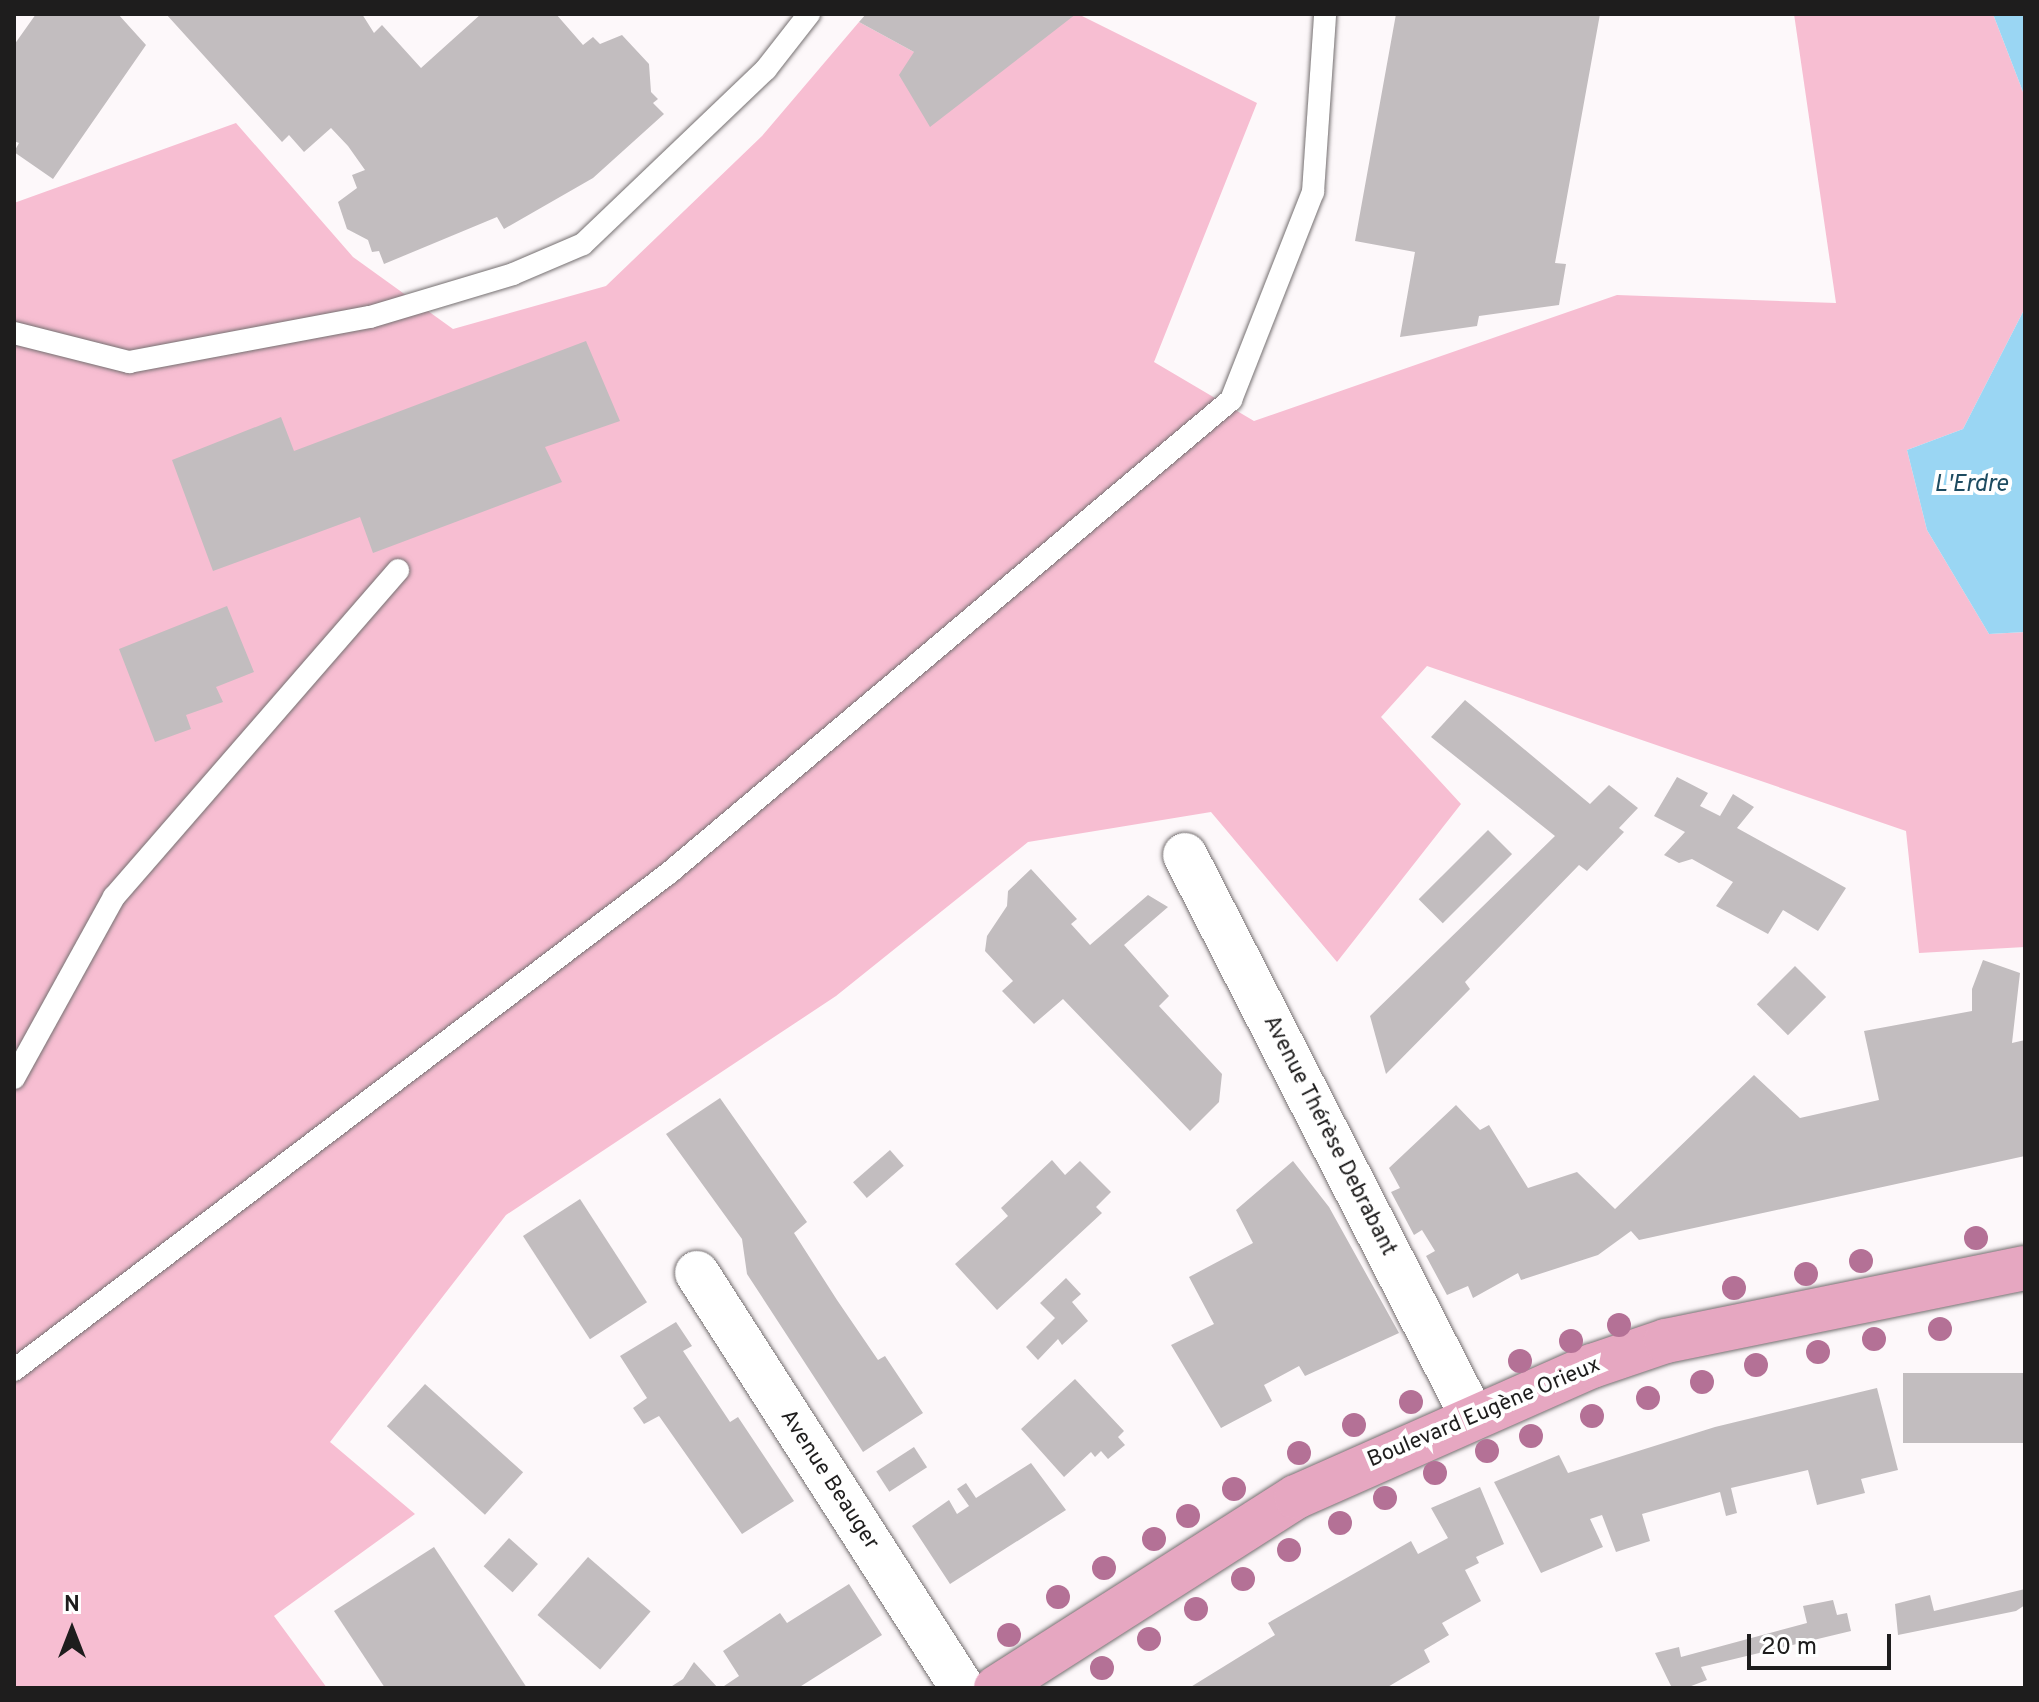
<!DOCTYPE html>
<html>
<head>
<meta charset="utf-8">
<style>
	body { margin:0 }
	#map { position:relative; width:2039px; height:1702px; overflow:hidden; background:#fdf8fa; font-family:Overpass,sans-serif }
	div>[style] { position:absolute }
	.green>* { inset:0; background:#f7bed2 }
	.water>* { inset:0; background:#9ad6f3 }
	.building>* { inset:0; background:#c2bdbf; transform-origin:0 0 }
	.roads { filter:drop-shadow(0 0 2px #757071) drop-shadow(0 0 2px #757071) }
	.service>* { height:22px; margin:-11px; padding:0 11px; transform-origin:11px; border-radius:11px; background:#fff }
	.minor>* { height:44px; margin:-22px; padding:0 22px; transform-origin:22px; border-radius:22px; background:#fff }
	.primary>* { height:44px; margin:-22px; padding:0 22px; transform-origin:22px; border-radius:22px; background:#e6a7c1 }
	.trees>* { width:24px; height:24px; margin:-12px; border-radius:50%; background:#b47196 }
	span { translate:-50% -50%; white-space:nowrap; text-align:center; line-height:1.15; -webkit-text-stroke:8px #fff; paint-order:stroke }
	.street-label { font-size:22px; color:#1e1d1d }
	.water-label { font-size:24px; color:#1d4b60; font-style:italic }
	.frame { position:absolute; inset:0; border:16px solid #1e1d1d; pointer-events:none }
	.north { position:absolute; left:32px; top:1590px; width:80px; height:80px; -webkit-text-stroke:6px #fff; paint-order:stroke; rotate:0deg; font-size:22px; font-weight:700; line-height:32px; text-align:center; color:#1e1d1d }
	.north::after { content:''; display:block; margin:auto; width:28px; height:36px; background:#1e1d1d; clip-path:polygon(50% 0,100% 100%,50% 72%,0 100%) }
	.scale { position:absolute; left:1747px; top:1634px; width:144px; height:36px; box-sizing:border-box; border:4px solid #1e1d1d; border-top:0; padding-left:10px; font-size:24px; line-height:28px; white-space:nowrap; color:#1e1d1d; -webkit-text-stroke:6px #fff; paint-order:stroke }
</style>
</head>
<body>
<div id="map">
	<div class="green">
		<i style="clip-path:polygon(1078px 14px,1257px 103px,1154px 362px,1254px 421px,1617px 295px,1836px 303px,1794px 14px,1993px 14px,2025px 97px,2025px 308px,1963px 429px,1907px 450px,1927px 530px,1989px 634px,2025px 632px,2025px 947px,1919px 953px,1906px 831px,1427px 666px,1381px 717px,1461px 804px,1337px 962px,1211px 812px,1028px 842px,836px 996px,506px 1215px,330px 1442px,415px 1514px,274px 1616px,327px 1688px,14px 1688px,14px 203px,236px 123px,353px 257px,453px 329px,606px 286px,762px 136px,859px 22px,914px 52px)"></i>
	</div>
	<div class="water">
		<i style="clip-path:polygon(1993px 14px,2025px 14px,2025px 97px)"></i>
		<i style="clip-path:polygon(2025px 308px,2025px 632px,1989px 634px,1927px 530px,1907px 450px,1963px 429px)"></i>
	</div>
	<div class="building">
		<i style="clip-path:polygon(36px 14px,118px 14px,146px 45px,53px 179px,14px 152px,19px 143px,14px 141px,14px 45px)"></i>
		<i style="clip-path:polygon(166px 14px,362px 14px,374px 33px,382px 25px,421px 68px,481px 14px,556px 14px,583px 45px,593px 37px,600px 44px,622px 35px,649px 64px,651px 92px,658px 99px,653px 103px,664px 114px,593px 178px,504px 229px,497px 217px,384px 264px,379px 251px,372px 252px,368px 240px,347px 229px,338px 202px,357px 188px,352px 175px,365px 170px,348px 146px,331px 128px,304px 152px,289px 135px,282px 142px)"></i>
		<i style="clip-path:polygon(866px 14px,1076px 14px,930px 127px,899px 75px,914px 52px,859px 22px)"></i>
		<i style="clip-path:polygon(1396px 14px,1600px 14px,1555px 263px,1566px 264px,1559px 305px,1479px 316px,1477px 326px,1400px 337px,1415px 252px,1355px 241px)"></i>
		<i style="clip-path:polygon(586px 341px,620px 421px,545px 447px,562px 482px,373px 553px,360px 517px,213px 571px,172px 460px,281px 417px,294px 451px)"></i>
		<i style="clip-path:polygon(227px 606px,254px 672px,216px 687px,223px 702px,186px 715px,191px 729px,155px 742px,119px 649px)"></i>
		<i style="clip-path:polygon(1465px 700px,1590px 804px,1609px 785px,1638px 808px,1619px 828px,1624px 832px,1587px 871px,1579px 865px,1465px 982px,1470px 989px,1386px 1074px,1370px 1016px,1555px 836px,1431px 737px)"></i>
		<i style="clip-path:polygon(1677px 777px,1708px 793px,1700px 806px,1720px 816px,1733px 794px,1754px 807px,1737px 828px,1846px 888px,1818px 931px,1783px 910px,1768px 934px,1716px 906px,1733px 882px,1692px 859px,1679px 863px,1664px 855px,1685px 832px,1654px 816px)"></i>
		<i style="left:1488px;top:830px;width:34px;height:98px;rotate:45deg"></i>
		<i style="clip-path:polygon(1031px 869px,1077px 919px,1071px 924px,1090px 945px,1148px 895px,1168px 907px,1124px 945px,1169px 996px,1159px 1006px,1222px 1074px,1219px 1102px,1190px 1131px,1063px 999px,1034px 1024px,1002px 991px,1013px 981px,985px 951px,987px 936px,1007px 906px,1008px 891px)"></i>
		<i style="clip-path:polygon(1983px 960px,2020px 973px,2012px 1043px,2025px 1040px,2025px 1156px,1639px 1240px,1631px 1231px,1598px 1255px,1521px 1280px,1518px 1273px,1473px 1298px,1468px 1286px,1447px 1295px,1426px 1256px,1435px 1251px,1422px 1230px,1414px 1235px,1391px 1192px,1400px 1188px,1389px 1168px,1456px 1105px,1480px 1130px,1489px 1125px,1528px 1188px,1577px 1172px,1615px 1209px,1754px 1075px,1800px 1118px,1879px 1100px,1864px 1031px,1972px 1011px,1972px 989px)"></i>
		<i style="left:1795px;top:966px;width:44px;height:54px;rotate:45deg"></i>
		<i style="clip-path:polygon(720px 1098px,807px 1222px,794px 1233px,837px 1300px,878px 1360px,885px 1356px,923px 1413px,863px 1452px,747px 1274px,742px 1239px,666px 1134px)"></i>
		<i style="left:890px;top:1150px;width:21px;height:49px;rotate:49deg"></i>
		<i style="clip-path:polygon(1052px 1160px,1065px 1175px,1080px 1161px,1111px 1192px,1096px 1207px,1102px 1213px,997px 1310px,955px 1264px,1008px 1216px,1001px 1208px)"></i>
		<i style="clip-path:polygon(1293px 1161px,1329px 1207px,1399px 1333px,1305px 1376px,1299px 1366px,1264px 1385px,1272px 1401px,1221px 1428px,1171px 1345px,1214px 1324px,1189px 1277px,1253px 1243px,1236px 1210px)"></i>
		<i style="left:580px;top:1199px;width:123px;height:68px;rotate:57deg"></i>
		<i style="clip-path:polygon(1066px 1278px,1081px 1294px,1072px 1302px,1088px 1321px,1062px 1345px,1058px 1339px,1038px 1360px,1026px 1347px,1055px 1318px,1040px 1303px)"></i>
		<i style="clip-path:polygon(676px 1322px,692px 1346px,683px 1351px,730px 1422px,738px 1417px,794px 1501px,742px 1534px,659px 1416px,644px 1424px,633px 1408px,647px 1398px,620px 1356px)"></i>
		<i style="left:2025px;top:1373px;width:70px;height:122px;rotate:90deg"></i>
		<i style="clip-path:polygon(1075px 1379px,1124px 1431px,1118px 1437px,1125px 1445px,1108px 1459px,1101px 1451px,1095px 1457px,1091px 1452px,1064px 1477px,1021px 1429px)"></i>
		<i style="left:425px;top:1384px;width:132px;height:57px;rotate:42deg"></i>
		<i style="clip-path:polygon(1877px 1388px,1898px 1470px,1861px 1479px,1865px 1493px,1817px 1505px,1808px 1470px,1731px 1488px,1737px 1513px,1726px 1516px,1720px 1492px,1642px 1514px,1650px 1541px,1616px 1552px,1602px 1515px,1590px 1519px,1603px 1547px,1541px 1573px,1494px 1482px,1559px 1455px,1568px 1473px,1715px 1427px)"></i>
		<i style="left:914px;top:1447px;width:24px;height:45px;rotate:57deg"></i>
		<i style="clip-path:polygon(1031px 1463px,1066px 1510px,950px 1584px,912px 1526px,949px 1500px,957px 1514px,969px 1506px,957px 1489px,966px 1483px,976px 1498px)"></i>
		<i style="clip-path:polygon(1480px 1487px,1504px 1544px,1476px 1557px,1479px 1563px,1465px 1570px,1481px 1601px,1442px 1623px,1449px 1635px,1424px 1650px,1430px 1662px,1386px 1688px,1189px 1688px,1275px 1635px,1268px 1623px,1411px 1541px,1418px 1554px,1448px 1538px,1431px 1508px)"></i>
		<i style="left:509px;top:1538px;width:39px;height:38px;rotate:42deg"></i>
		<i style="clip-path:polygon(434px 1547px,527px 1688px,385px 1688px,334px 1611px)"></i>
		<i style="left:588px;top:1557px;width:83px;height:77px;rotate:41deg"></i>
		<i style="clip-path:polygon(849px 1584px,882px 1635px,798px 1688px,721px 1688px,739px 1676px,723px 1651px,780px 1613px,787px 1623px)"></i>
		<i style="clip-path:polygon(2025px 1589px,2025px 1605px,2016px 1611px,1898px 1635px,1895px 1604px,1930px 1595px,1934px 1611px)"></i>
		<i style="clip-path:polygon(1833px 1600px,1837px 1615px,1847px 1613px,1851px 1631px,1701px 1667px,1707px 1680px,1686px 1688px,1672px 1688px,1655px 1653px,1679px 1647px,1681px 1657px,1807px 1623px,1803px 1606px)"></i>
		<i style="clip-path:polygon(694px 1662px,718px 1688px,669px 1688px,683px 1679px)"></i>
	</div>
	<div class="roads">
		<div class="service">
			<i style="left:14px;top:333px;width:119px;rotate:14.2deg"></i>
			<i style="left:129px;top:362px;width:245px;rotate:-10.6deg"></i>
			<i style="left:370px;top:317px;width:149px;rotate:-16.7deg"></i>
			<i style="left:513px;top:274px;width:76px;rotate:-23.2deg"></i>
			<i style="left:583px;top:244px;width:253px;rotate:-43.7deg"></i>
			<i style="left:766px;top:69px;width:70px;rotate:-52deg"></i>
			<i style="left:14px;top:1078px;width:207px;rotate:-61.1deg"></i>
			<i style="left:114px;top:897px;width:433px;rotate:-49deg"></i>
			<i style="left:14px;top:1370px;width:822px;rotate:-37.19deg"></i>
			<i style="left:669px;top:873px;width:735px;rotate:-40.09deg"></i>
			<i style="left:1231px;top:400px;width:224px;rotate:-68.5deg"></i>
			<i style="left:1313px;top:192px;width:178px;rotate:-86.1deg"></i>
		</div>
		<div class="minor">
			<i style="left:1185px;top:855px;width:630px;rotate:62.91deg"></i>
			<i style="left:697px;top:1273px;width:492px;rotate:57.4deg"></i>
		</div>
		<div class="primary">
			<i style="left:996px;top:1688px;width:356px;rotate:-32.5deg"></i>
			<i style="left:1296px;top:1497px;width:324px;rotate:-23.9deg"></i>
			<i style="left:1592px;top:1366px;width:78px;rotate:-18.7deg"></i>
			<i style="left:1666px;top:1341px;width:366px;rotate:-11.5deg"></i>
		</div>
	</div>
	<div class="trees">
		<i style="left:1976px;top:1238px"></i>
		<i style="left:1861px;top:1261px"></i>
		<i style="left:1806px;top:1274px"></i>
		<i style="left:1734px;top:1288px"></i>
		<i style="left:1619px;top:1325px"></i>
		<i style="left:1940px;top:1329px"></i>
		<i style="left:1874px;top:1339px"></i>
		<i style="left:1571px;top:1341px"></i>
		<i style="left:1818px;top:1352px"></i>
		<i style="left:1520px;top:1361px"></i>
		<i style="left:1756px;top:1365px"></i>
		<i style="left:1702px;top:1382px"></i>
		<i style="left:1648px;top:1398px"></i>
		<i style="left:1411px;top:1402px"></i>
		<i style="left:1592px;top:1416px"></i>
		<i style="left:1354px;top:1425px"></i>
		<i style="left:1531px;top:1436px"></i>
		<i style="left:1487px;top:1451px"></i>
		<i style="left:1299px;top:1453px"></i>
		<i style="left:1435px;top:1473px"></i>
		<i style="left:1234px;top:1489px"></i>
		<i style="left:1385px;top:1498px"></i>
		<i style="left:1188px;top:1516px"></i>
		<i style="left:1340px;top:1523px"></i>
		<i style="left:1154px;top:1539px"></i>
		<i style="left:1289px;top:1550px"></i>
		<i style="left:1104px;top:1568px"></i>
		<i style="left:1243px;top:1579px"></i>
		<i style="left:1058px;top:1597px"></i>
		<i style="left:1196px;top:1609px"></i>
		<i style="left:1009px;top:1635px"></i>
		<i style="left:1149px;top:1639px"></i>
		<i style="left:1102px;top:1668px"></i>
	</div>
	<div class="street-label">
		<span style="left:1329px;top:1136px;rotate:63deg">Avenue Thérèse Debrabant</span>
		<span style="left:1484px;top:1413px;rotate:-23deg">Boulevard Eugène Orieux</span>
		<span style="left:829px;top:1480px;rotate:57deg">Avenue Beauger</span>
	</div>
	<div class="water-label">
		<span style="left:1971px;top:486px">L'Erdre</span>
	</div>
	<div class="frame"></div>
	<div class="north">N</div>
	<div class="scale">20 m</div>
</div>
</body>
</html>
